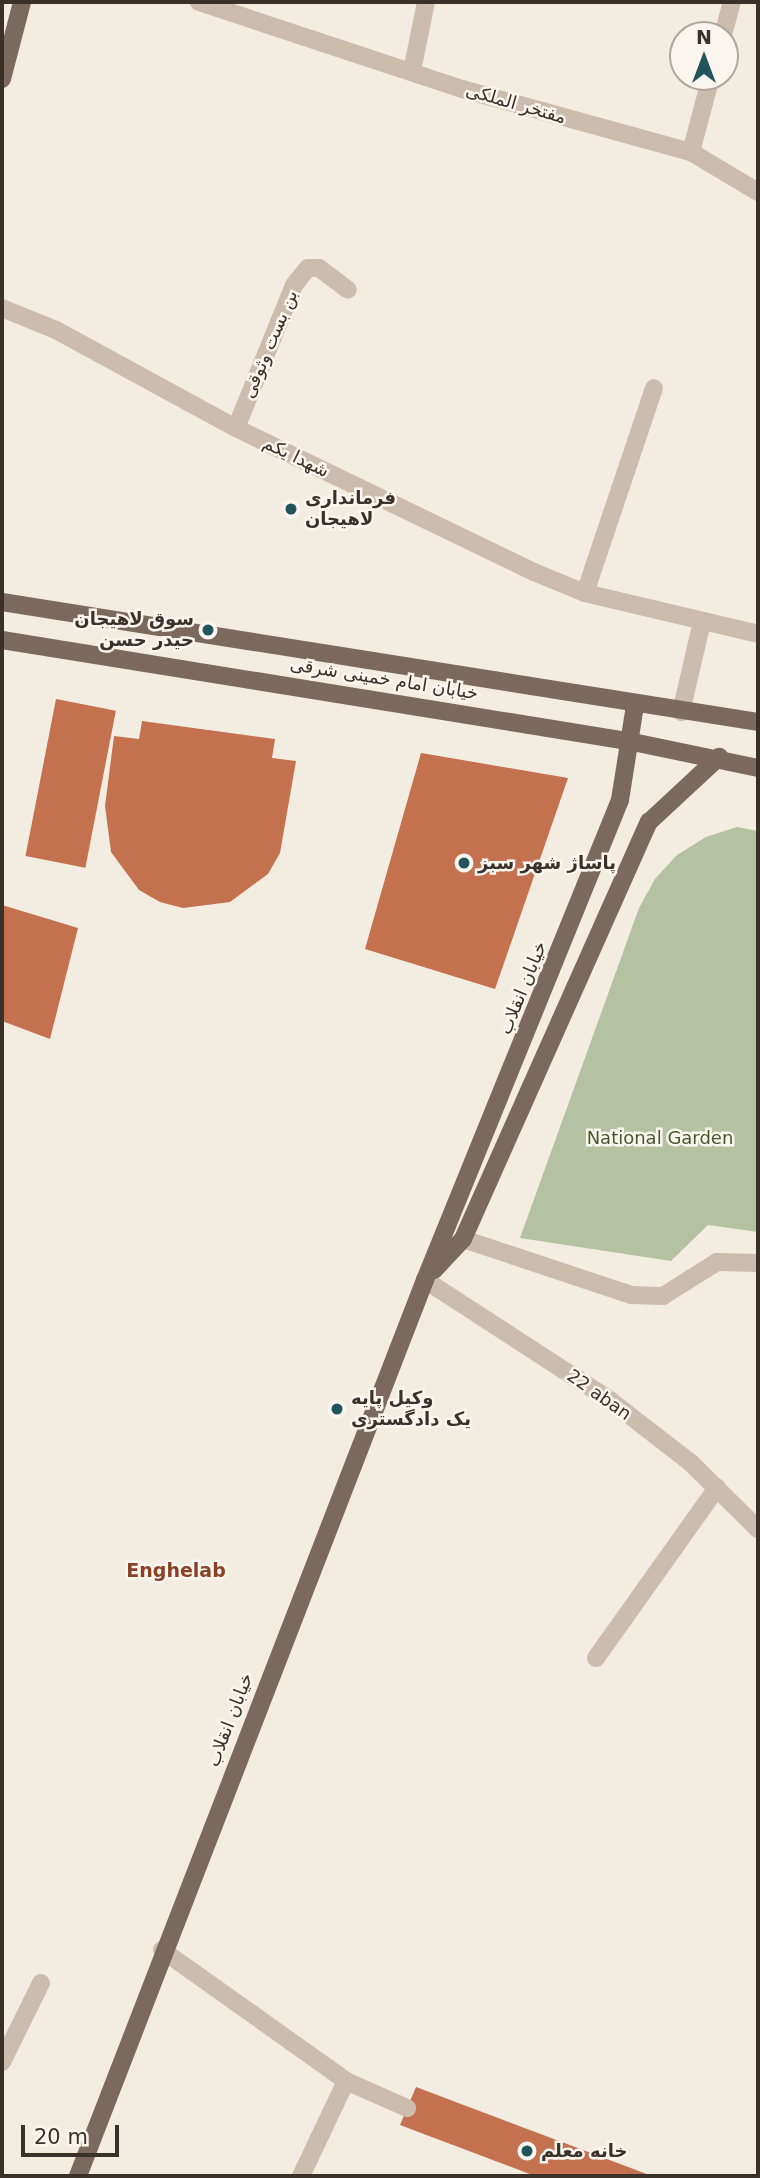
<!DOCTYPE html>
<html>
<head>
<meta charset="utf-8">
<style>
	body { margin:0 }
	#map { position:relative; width:760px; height:2178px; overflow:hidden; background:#f3ece1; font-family:"DejaVu Sans",Cairo,sans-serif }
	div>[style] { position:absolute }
	.green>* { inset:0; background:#b5c2a1 }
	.building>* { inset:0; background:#c3714f; transform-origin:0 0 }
	.minor>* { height:18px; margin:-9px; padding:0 9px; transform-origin:9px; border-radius:9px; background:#ccbcad }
	.major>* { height:18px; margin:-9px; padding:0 9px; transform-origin:9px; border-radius:9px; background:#7b695d }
	.dots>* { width:19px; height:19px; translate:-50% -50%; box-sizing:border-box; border:4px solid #faf5ee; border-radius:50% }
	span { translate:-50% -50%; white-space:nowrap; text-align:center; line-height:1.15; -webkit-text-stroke:5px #faf5ee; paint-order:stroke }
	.street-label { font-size:18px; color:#3a312b }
	.poi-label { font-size:18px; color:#3a312b; font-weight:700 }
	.left { translate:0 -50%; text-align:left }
	.right { translate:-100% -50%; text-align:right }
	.park-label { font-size:18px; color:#47582f }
	.neighbourhood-label { font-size:19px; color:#884225; font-weight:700 }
	.frame { position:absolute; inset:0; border:4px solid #3a312b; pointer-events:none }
	.north { position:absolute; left:669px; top:21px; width:70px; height:70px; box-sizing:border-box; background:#faf5ee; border:2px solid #ada7a0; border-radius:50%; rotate:0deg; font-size:19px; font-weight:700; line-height:28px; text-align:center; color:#3a312b }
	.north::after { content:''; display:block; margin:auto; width:24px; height:32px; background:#21545b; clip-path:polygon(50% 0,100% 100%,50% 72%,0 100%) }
	.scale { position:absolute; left:21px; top:2125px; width:98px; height:32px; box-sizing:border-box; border:4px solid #3a312b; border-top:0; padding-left:9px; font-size:21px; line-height:24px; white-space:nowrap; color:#3a312b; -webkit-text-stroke:5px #faf5ee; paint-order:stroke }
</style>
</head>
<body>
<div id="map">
	<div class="green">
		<i style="clip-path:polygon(737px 827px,758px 831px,758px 1232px,708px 1225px,671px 1261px,520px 1238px,639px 908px,655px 879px,677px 855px,706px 837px)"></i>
	</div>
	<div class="building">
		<i style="left:56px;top:699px;width:61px;height:160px;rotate:11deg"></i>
		<i style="clip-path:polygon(142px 721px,275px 739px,272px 758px,296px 761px,280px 853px,268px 874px,230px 902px,183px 908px,160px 902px,139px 890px,111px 852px,105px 806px,114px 736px,139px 739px)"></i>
		<i style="clip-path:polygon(421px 753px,568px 778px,495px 989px,365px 949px)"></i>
		<i style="clip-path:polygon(2px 905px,78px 928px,50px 1039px,2px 1021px)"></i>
		<i style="clip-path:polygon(416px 2087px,652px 2176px,535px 2176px,400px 2125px)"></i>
	</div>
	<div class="minor">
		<i style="left:199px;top:2px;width:277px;rotate:18.3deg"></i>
		<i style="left:462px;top:89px;width:238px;rotate:15.4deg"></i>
		<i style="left:691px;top:152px;width:78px;rotate:30.8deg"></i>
		<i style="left:723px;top:35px;width:34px;rotate:-75deg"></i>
		<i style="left:412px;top:71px;width:70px;rotate:-78.5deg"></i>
		<i style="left:691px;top:152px;width:78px;rotate:-75.1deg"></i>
		<i style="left:2px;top:308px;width:58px;rotate:22.2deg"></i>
		<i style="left:56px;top:330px;width:205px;rotate:28.6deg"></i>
		<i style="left:236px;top:428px;width:331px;rotate:25.8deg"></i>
		<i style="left:534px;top:572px;width:55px;rotate:22.4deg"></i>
		<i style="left:585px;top:593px;width:178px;rotate:13.3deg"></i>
		<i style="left:236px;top:428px;width:154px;rotate:-67.9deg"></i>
		<i style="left:294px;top:285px;width:22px;rotate:-51deg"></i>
		<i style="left:308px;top:268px;width:11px"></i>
		<i style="left:319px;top:268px;width:36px;rotate:37deg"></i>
		<i style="left:585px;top:593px;width:216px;rotate:-71.4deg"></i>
		<i style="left:681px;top:712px;width:92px;rotate:-76.9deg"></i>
		<i style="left:463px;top:1239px;width:177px;rotate:18.4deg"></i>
		<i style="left:631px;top:1295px;width:32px;rotate:2deg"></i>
		<i style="left:663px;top:1296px;width:64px;rotate:-32.2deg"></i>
		<i style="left:717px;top:1262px;width:41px;rotate:1.4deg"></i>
		<i style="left:425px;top:1280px;width:222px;rotate:33deg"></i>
		<i style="left:611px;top:1401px;width:101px;rotate:37.8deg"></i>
		<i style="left:691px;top:1463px;width:94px;rotate:44.6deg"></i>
		<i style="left:596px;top:1658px;width:209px;rotate:-54.6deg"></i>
		<i style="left:162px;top:1950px;width:226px;rotate:35.4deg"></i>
		<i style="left:346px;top:2081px;width:105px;rotate:115.3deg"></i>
		<i style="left:2px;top:2062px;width:88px;rotate:-63.7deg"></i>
		<i style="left:346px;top:2081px;width:67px;rotate:23.9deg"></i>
	</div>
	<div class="major">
		<i style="left:2px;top:79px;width:80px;rotate:-75.4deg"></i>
		<i style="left:2px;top:602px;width:765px;rotate:9.02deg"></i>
		<i style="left:2px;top:640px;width:634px;rotate:9.17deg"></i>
		<i style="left:628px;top:741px;width:133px;rotate:11.7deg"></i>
		<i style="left:434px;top:1270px;width:42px;rotate:-46.9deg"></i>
		<i style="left:463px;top:1239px;width:457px;rotate:-66deg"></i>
		<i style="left:649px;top:822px;width:96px;rotate:-42.9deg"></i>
		<i style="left:78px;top:2176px;width:961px;rotate:-68.83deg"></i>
		<i style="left:425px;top:1280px;width:518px;rotate:-67.89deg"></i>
		<i style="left:620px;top:800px;width:96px;rotate:-81deg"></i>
	</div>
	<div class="dots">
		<i style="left:291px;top:509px;background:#21545b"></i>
		<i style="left:208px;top:630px;background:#21545b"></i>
		<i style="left:464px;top:863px;background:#21545b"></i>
		<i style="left:337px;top:1409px;background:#21545b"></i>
		<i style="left:527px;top:2151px;background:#21545b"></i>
	</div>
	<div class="street-label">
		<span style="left:516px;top:104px;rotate:16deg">مفتخر الملکی</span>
		<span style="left:270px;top:344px;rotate:-67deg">بن بست وثوقی</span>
		<span style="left:296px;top:457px;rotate:26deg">شهدا یکم</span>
		<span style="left:384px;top:679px;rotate:9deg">خیابان امام خمینی شرقی</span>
		<span style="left:523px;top:988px;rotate:-68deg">خیابان انقلاب</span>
		<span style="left:599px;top:1395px;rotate:35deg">22 aban</span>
		<span style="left:230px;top:1720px;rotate:-69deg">خیابان انقلاب</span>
	</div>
	<div class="poi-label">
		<span class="left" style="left:305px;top:509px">فرمانداری<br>لاهیجان</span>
		<span class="right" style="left:194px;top:630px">سوق لاهيجان<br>حيدر حسن</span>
		<span class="left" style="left:478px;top:863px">پاساژ شهر سبز</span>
		<span class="left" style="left:351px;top:1409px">وکیل پایه<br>یک دادگستری</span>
		<span class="left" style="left:541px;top:2151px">خانه معلم</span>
	</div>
	<div class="park-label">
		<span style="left:660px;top:1138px">National Garden</span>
	</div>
	<div class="neighbourhood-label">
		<span style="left:176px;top:1571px">Enghelab</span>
	</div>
	<div class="frame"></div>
	<div class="north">N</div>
	<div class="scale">20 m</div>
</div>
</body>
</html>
